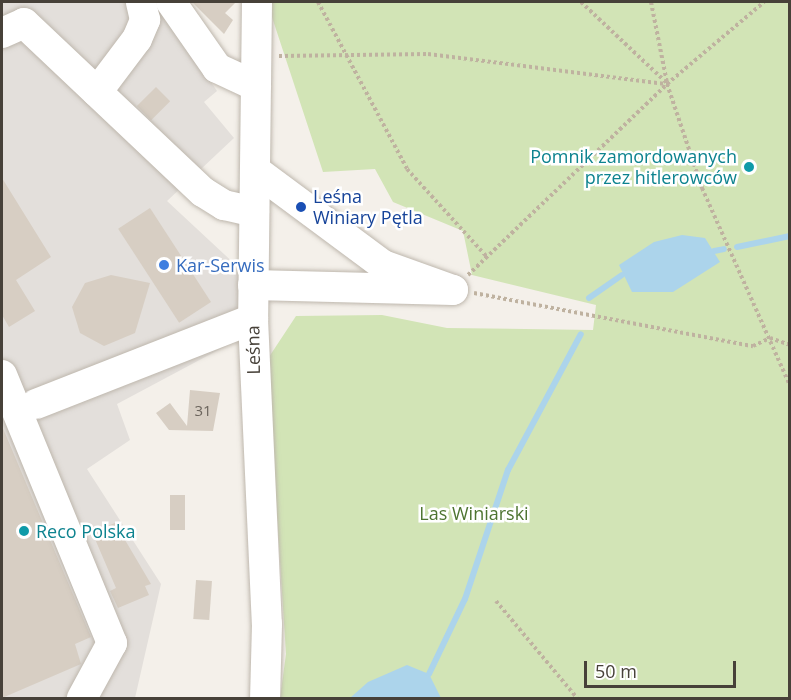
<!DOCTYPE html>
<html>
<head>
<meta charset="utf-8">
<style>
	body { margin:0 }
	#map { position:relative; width:791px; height:700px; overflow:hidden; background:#f4f0ea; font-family:"Open Sans",sans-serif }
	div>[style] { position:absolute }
	.industrial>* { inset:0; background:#e3dfdb }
	.green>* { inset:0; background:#d2e4b6 }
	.water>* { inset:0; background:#acd4eb }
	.stream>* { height:6px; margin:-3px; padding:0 3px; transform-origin:3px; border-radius:3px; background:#acd4eb }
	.building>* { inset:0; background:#d7cec3; transform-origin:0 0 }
	.path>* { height:4px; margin-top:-2px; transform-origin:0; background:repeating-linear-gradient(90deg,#bfb2a0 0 3px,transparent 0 6px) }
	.roads { filter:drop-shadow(0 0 2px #beb7ad) drop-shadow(0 0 2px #beb7ad) }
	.minor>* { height:30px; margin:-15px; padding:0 15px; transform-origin:15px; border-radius:15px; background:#fff }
	.dots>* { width:16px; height:16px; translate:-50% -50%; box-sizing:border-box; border:3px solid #fff; border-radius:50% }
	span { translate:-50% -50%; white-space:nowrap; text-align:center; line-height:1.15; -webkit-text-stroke:5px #fff; paint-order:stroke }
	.number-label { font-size:15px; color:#6b645c }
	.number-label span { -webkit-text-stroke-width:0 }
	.culture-label { font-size:18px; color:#0d838f }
	.right { translate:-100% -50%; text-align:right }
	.left { translate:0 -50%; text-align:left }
	.transit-label { font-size:18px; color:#164399 }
	.shop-label { font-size:18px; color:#366cbe }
	.street-label { font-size:18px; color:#474139 }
	.park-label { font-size:18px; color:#4d7430 }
	.frame { position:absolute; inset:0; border:3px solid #474139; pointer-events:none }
	.scale { position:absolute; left:584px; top:661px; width:152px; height:27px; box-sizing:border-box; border:3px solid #474139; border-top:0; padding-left:8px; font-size:18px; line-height:21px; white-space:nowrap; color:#474139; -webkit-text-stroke:4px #fff; paint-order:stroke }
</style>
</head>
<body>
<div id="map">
	<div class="industrial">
		<i style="clip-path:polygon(2px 2px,157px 2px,217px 91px,204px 102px,234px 138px,167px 201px,239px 268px,237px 340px,117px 404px,130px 440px,87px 469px,161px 584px,135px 698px,2px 698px)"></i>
	</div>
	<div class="green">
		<i style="clip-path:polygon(267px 2px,789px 2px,789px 698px,280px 698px,286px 654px,267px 360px,296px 316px,382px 315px,447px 328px,593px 330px,596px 305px,472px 275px,463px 231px,393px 202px,375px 169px,323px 172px)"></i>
	</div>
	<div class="water">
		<i style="clip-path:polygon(682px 235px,705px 238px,720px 262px,673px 292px,632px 292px,619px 265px,654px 242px)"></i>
		<i style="clip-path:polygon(407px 665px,429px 674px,441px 698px,350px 698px,368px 682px)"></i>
	</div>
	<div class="stream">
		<i style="left:737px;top:247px;width:54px;rotate:-11.7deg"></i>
		<i style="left:714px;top:251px;width:10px;rotate:-11deg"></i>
		<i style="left:589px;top:298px;width:40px;rotate:-34.9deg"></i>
		<i style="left:429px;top:674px;width:83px;rotate:-64.4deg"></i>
		<i style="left:465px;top:599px;width:136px;rotate:-71.6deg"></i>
		<i style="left:508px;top:470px;width:154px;rotate:-61.8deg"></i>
	</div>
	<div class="building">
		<i style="clip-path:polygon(192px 2px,236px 2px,225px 13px,233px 20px,224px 34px)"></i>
		<i style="left:156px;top:87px;width:20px;height:27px;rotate:45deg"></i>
		<i style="clip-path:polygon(2px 178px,51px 257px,16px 280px,35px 311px,9px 327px,2px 315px)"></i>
		<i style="left:150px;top:208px;width:112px;height:38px;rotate:57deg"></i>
		<i style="clip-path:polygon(111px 275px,150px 283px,135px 333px,104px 346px,80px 333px,72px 307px,85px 283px)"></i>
		<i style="clip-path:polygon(190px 390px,220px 393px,213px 431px,169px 430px,156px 413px,170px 403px,187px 426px)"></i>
		<i style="clip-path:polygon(2px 426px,91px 637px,75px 644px,81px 664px,2px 698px)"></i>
		<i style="left:170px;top:495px;width:15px;height:35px"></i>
		<i style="clip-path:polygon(115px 523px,151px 584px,145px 586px,149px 595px,118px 608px,110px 591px,116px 588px,92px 532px)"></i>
		<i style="left:196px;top:580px;width:16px;height:39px;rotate:4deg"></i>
	</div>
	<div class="path">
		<i style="left:318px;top:2px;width:189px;rotate:61.9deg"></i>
		<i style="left:407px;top:169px;width:119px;rotate:47.7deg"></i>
		<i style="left:581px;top:2px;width:118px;rotate:43.3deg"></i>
		<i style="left:651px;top:2px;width:83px;rotate:78.8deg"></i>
		<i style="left:279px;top:56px;width:149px;rotate:-0.8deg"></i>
		<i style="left:428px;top:54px;width:241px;rotate:7.2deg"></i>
		<i style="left:667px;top:84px;width:110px;rotate:71.4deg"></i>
		<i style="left:702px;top:188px;width:217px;rotate:66deg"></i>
		<i style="left:468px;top:275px;width:276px;rotate:-43.8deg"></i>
		<i style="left:667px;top:84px;width:127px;rotate:-40.2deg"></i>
		<i style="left:474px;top:293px;width:284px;rotate:10.8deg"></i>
		<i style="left:753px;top:346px;width:19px;rotate:-25deg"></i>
		<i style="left:770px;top:338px;width:21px;rotate:19deg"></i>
		<i style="left:496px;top:601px;width:126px;rotate:50.1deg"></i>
	</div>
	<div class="roads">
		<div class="minor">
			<i style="left:171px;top:2px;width:80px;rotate:55.1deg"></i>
			<i style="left:217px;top:68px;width:43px;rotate:24.8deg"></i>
			<i style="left:257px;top:2px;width:317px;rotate:90.7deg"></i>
			<i style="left:253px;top:319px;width:305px;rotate:87.4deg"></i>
			<i style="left:267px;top:624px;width:74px;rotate:91.5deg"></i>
			<i style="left:2px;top:33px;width:24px;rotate:-24deg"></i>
			<i style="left:24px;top:23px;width:246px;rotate:43.4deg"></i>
			<i style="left:203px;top:192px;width:25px;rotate:32deg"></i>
			<i style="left:224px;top:205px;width:31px;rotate:13deg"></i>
			<i style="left:97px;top:92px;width:66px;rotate:-53deg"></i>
			<i style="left:137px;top:39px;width:21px;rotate:-67deg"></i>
			<i style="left:145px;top:20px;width:18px;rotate:-103deg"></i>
			<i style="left:253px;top:285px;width:200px;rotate:1.4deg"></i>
			<i style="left:453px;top:290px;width:74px;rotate:-160.3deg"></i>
			<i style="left:383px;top:265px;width:159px;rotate:-143.4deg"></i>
			<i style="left:2px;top:375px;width:290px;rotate:67.7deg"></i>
			<i style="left:112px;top:643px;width:63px;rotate:118.6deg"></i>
			<i style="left:36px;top:404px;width:233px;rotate:-21.4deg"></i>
		</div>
	</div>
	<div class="dots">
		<i style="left:749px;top:167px;background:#0f9aa8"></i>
		<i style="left:301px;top:207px;background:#1a4fb4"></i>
		<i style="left:164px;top:265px;background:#3f7fe0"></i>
		<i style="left:24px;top:531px;background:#0f9aa8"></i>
	</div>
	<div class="number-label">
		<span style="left:203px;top:411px">31</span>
	</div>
	<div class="culture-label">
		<span class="right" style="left:737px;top:167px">Pomnik zamordowanych<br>przez hitlerowców</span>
		<span class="left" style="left:36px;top:531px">Reco Polska</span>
	</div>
	<div class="transit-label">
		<span class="left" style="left:313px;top:207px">Leśna<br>Winiary Pętla</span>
	</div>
	<div class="shop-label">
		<span class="left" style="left:176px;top:265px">Kar-Serwis</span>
	</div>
	<div class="street-label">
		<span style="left:253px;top:350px;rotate:-91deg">Leśna</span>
	</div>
	<div class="park-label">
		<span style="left:474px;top:513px">Las Winiarski</span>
	</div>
	<div class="frame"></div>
	<div class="scale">50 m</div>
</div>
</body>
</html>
